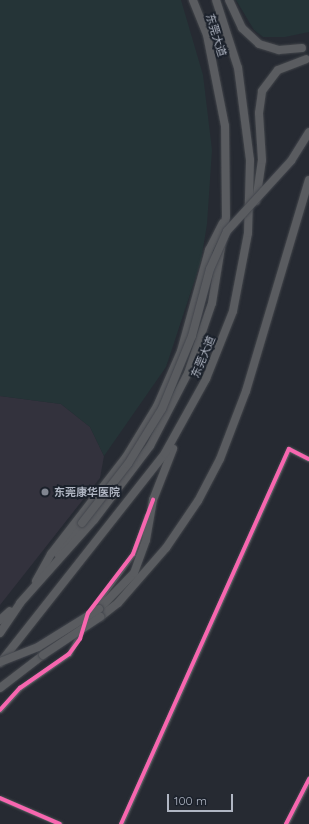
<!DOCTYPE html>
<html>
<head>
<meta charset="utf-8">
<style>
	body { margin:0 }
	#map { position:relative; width:309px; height:824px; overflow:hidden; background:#262a32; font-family:Quicksand,"Noto Sans SC",sans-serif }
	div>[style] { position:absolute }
	.medical>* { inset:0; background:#33323d }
	.green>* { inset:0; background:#253437 }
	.roads { filter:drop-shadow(0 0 1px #42454a) drop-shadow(0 0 1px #42454a) }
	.minor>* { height:5px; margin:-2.5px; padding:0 2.5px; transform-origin:2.5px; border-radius:2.5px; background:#56595f }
	.highway>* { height:8px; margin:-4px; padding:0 4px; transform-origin:4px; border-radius:4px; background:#5a5c60 }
	.bridges { filter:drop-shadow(0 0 1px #43464d) drop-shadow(0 0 1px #43464d) }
	.highway-bridge>* { height:8px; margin:-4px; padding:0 4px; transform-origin:4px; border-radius:4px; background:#5a5c60 }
	.cycleway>* { height:4px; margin:-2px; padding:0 2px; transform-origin:2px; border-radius:2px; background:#f766af }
	.dots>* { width:11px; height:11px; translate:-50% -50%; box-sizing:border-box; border:2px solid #1b212b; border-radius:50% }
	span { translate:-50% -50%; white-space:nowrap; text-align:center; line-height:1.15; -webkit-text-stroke:4px #1b212b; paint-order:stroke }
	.street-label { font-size:11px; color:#b0b6c3 }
	.poi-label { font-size:11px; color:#b0b6c3; font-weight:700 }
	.left { translate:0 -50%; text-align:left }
	.scale { position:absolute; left:167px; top:794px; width:66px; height:18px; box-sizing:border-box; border:2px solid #b0b6c3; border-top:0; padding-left:5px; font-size:12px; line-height:14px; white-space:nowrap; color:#b0b6c3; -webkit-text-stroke:3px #1b212b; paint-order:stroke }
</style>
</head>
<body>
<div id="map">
	<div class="medical">
		<i style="clip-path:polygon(0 396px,61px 404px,90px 427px,104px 456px,100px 478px,0 605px)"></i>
	</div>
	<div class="green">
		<i style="clip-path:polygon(0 0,181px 0,203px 75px,212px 150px,207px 224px,201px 261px,166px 367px,104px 456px,90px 427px,61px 404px,0 396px)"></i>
		<i style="clip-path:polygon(236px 0,309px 0,309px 32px,285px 37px,263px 37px,254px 30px)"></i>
	</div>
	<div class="roads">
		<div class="minor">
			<i style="left:88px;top:615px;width:76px;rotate:-53.6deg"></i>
			<i style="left:133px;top:554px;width:41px;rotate:-70.3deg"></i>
			<i style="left:0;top:710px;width:30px;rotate:-48deg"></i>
			<i style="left:20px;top:688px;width:60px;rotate:-34.8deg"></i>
			<i style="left:69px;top:654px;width:30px;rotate:-62deg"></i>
			<i style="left:0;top:798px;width:65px;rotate:23.4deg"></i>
			<i style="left:121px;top:824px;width:411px;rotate:-65.9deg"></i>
			<i style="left:289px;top:449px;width:22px;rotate:27deg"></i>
			<i style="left:286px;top:824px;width:51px;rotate:-62.9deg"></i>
		</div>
		<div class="highway">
			<i style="left:229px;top:0;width:31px;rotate:65deg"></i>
			<i style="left:242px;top:28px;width:23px;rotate:43deg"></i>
			<i style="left:259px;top:44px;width:21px;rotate:17deg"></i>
			<i style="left:279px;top:50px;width:23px;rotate:-5deg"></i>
			<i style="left:256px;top:201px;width:41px;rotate:-81.7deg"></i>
			<i style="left:262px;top:160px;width:47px;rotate:-93.7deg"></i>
			<i style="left:259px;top:113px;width:22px;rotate:-82deg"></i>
			<i style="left:262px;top:91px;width:26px;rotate:-53deg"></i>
			<i style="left:278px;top:70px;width:30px;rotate:-21deg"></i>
			<i style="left:58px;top:554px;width:39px;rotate:-52deg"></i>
			<i style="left:36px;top:581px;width:31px;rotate:-61deg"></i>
			<i style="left:51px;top:554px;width:123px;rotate:-52.3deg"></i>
			<i style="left:126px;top:457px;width:60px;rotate:-58.7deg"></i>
			<i style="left:157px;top:406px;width:60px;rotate:-66.4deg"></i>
			<i style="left:181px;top:351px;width:105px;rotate:-74.5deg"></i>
			<i style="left:209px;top:250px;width:30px;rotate:-63deg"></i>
			<i style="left:99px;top:609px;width:50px;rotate:-45.8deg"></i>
			<i style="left:134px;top:573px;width:35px;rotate:-70deg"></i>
			<i style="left:146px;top:540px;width:41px;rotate:-80.1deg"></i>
			<i style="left:153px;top:500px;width:55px;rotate:-68.6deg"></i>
			<i style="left:100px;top:617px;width:23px;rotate:-38deg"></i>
			<i style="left:118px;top:603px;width:73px;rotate:-48.9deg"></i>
			<i style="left:166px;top:548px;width:57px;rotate:-55.8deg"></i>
			<i style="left:198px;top:501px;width:47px;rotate:-62.4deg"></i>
			<i style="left:220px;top:459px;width:73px;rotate:-69.1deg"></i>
			<i style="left:246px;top:391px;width:220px;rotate:-73.4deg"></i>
			<i style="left:0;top:620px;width:13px;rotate:-42deg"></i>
			<i style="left:0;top:633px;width:36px;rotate:-56deg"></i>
			<i style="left:20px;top:603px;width:111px;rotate:-48.3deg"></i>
			<i style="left:94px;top:520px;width:93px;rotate:-52.9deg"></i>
			<i style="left:150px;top:446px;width:82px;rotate:-62.5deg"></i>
			<i style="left:188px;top:373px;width:74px;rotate:-71.1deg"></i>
			<i style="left:212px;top:303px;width:87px;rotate:-80.8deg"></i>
			<i style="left:226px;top:217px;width:91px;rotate:-90.6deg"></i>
			<i style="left:225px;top:126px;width:93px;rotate:-101.2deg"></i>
			<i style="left:207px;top:35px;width:38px;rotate:-112deg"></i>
			<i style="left:0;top:663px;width:267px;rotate:-51.8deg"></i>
			<i style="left:165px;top:453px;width:85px;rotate:-61deg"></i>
			<i style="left:206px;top:379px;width:73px;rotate:-68.3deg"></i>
			<i style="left:233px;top:311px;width:79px;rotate:-79.1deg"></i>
			<i style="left:248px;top:233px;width:73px;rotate:-88.4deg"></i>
			<i style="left:250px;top:160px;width:93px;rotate:-97.4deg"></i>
			<i style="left:238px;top:68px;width:71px;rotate:-107.9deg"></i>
			<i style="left:0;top:688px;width:54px;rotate:-37.5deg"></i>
		</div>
	</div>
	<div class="bridges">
		<div class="highway-bridge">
			<i style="left:82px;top:523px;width:75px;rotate:-52.1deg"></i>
			<i style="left:128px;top:464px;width:65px;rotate:-58.3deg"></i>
			<i style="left:162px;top:409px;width:79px;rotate:-67.7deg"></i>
			<i style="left:192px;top:336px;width:69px;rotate:-75deg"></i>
			<i style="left:210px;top:269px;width:42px;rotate:-65.9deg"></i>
			<i style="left:227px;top:231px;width:95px;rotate:-47.6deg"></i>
			<i style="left:291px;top:161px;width:34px;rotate:-58deg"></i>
			<i style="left:43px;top:655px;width:69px;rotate:-33.7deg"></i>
			<i style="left:0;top:662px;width:41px;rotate:-21.5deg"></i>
			<i style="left:38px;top:647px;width:72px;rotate:-31.9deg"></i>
		</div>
	</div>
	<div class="cycleway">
		<i style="left:0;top:710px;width:30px;rotate:-48deg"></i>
		<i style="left:20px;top:688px;width:60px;rotate:-34.8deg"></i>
		<i style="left:69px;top:654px;width:19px;rotate:-54deg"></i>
		<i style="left:80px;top:639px;width:27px;rotate:-73deg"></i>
		<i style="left:88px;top:613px;width:74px;rotate:-52.7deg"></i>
		<i style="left:133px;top:554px;width:58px;rotate:-69.7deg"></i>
		<i style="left:0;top:798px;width:65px;rotate:23.4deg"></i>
		<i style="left:121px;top:824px;width:411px;rotate:-65.9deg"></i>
		<i style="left:289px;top:449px;width:22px;rotate:27deg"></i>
		<i style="left:286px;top:824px;width:51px;rotate:-62.9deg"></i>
	</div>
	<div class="dots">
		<i style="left:45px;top:492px;background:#808590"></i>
	</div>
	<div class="street-label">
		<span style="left:216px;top:35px;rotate:73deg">东莞大道</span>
		<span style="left:203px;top:357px;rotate:-67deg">东莞大道</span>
	</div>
	<div class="poi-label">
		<span class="left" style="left:54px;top:492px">东莞康华医院</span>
	</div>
	<div class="scale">100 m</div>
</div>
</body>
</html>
